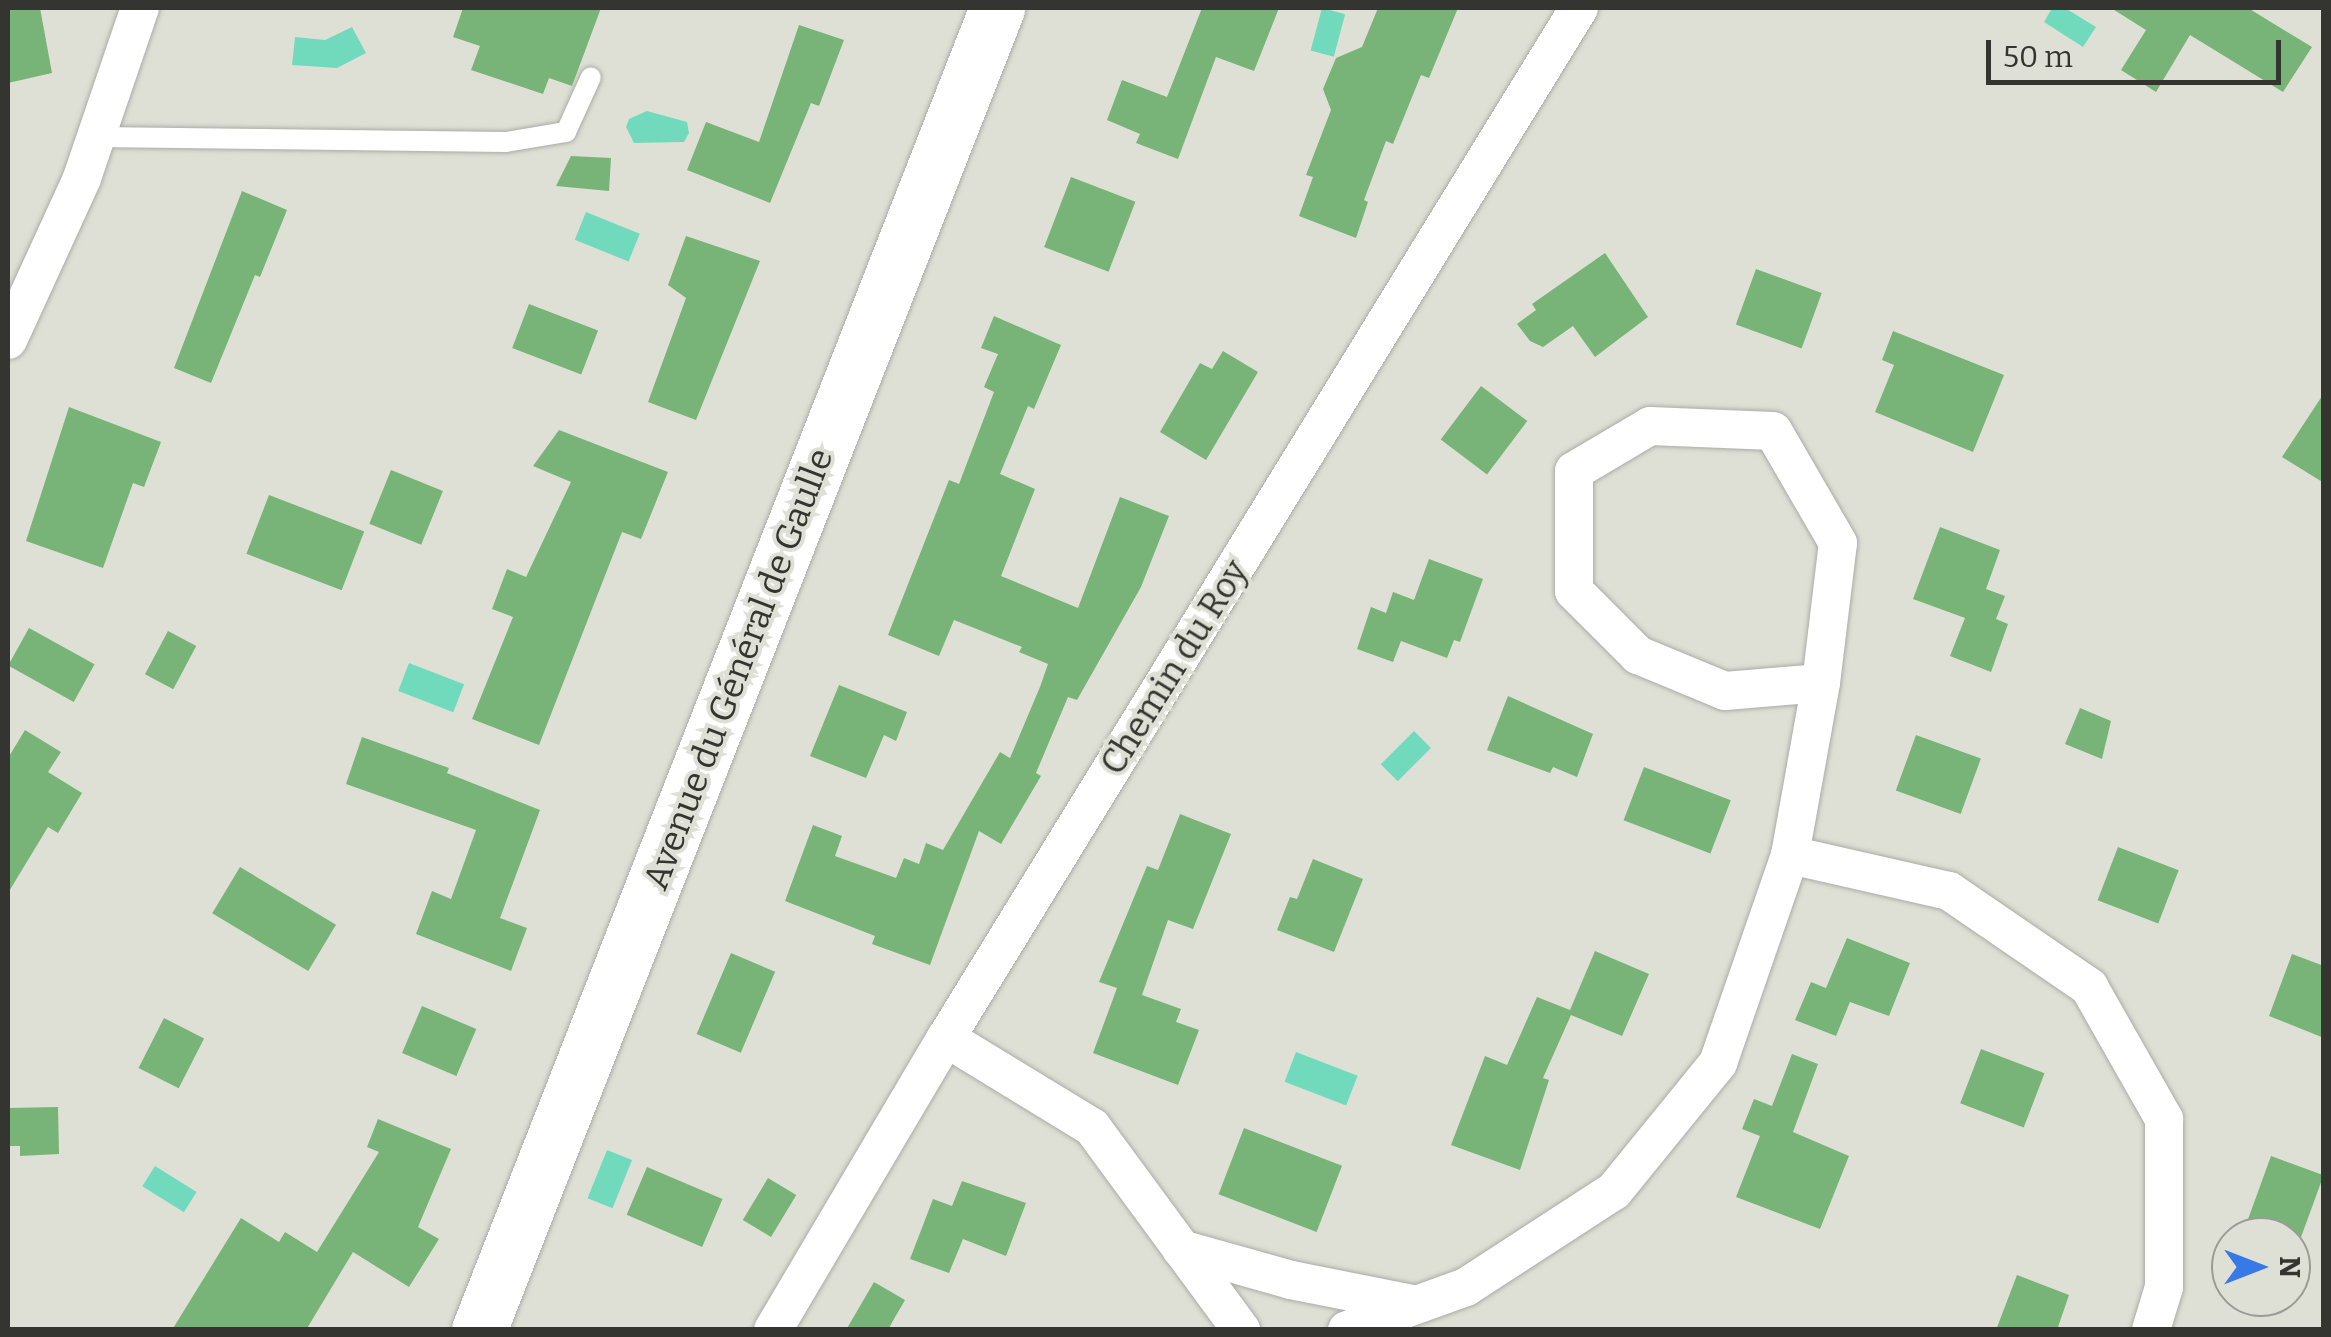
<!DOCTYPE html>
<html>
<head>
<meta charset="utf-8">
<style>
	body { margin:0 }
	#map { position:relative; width:2331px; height:1337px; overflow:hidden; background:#dee0d6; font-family:Bitter,serif }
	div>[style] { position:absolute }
	.water>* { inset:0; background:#72dabc; transform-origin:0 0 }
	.building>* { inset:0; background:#78b477; transform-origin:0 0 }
	.roads { filter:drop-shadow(0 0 2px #abaca3) drop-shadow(0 0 2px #abaca3) }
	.lane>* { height:20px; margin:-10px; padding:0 10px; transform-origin:10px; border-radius:10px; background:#fff }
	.street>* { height:38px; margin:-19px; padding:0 19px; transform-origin:19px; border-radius:19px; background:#fff }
	.secondary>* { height:55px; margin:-27.5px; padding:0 27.5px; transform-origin:27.5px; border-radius:27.5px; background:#fff }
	span { translate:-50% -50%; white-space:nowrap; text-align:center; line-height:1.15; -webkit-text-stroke:8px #dee0d6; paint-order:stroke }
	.street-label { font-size:35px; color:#343431 }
	.frame { position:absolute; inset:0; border:10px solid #343431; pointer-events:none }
	.north { position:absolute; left:2211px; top:1217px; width:100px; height:100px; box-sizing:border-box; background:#dee0d6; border:2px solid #9a9b94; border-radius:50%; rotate:90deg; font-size:28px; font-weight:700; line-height:40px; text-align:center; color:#343431 }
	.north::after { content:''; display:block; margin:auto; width:35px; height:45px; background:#3679e7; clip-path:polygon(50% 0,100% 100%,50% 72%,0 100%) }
	.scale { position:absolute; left:1986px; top:40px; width:295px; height:45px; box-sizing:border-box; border:5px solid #343431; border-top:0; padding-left:12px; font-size:30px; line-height:35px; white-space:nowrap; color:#343431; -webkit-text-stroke:8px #dee0d6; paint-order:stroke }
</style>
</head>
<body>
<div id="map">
	<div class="water">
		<i style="left:1322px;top:8px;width:24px;height:44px;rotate:15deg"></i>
		<i style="clip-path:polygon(2052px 8px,2065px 8px,2096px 27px,2083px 47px,2044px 22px)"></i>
		<i style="clip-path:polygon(352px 27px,366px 53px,337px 68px,292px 65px,295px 37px,325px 40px)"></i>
		<i style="clip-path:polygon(647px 111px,687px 122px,689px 133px,684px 142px,634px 143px,626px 127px,629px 119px)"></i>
		<i style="left:586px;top:212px;width:58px;height:30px;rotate:22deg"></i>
		<i style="left:409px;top:663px;width:59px;height:30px;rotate:21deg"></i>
		<i style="left:1414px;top:731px;width:24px;height:47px;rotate:45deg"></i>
		<i style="left:1296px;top:1052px;width:66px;height:32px;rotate:21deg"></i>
		<i style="left:607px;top:1150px;width:27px;height:52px;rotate:22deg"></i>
		<i style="left:155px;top:1166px;width:49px;height:24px;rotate:32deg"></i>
	</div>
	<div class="building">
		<i style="clip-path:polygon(8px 8px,40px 8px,52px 73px,8px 83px)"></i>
		<i style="clip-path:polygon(463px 8px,601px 8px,572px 86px,549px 78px,543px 94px,471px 70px,480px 46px,453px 37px)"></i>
		<i style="clip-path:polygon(1202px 8px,1279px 8px,1254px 71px,1216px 57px,1178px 159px,1136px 143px,1140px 134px,1107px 120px,1122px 80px,1167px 97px)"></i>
		<i style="clip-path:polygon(1378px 8px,1458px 8px,1429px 78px,1421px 75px,1393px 144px,1386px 141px,1364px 200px,1368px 202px,1356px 238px,1299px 216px,1313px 177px,1306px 175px,1331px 110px,1323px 89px,1336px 58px,1362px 47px)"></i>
		<i style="clip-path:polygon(2111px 8px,2248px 8px,2312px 47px,2283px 92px,2190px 35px,2156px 92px,2121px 70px,2146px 30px)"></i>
		<i style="clip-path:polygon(799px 25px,844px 40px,819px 106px,811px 103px,770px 203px,687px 170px,706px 122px,759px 142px)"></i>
		<i style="clip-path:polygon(571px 156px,611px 158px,609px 191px,556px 186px)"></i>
		<i style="left:1071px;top:177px;width:69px;height:75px;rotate:21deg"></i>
		<i style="clip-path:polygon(242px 191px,287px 210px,260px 277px,255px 275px,211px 383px,174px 368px)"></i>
		<i style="clip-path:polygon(686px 236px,760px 261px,696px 420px,648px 402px,686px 298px,668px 285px)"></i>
		<i style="clip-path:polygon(1605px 253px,1648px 317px,1595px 357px,1573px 326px,1543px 347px,1530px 341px,1517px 324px,1536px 310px,1532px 304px)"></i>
		<i style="left:1756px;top:269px;width:70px;height:59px;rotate:20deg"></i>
		<i style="left:529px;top:304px;width:74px;height:47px;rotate:21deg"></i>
		<i style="clip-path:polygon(994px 316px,1061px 345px,1034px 409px,1028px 406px,1000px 474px,1035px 489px,1001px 576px,1078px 608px,1120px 497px,1169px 516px,1141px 587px,1077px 700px,1068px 697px,1036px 773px,1041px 776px,1001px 844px,979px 831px,930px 965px,872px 944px,875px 936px,785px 901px,813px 825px,842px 836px,835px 856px,896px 878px,904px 858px,919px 864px,926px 843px,943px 850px,1000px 752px,1010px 758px,1040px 687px,1048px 664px,1019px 652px,1022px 647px,954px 620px,939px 656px,888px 635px,949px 480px,959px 484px,994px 392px,984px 387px,998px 354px,981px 348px)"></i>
		<i style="clip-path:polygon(1893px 331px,2004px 375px,1973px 452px,1875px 412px,1894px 365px,1882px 360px)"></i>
		<i style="clip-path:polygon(1223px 351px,1258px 372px,1206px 460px,1160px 432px,1200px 363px,1212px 369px)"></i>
		<i style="left:1481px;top:386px;width:58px;height:67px;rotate:37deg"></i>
		<i style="clip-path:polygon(2324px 393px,2324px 483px,2282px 457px)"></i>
		<i style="clip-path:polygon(69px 407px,161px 442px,144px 487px,133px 483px,103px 568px,26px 541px)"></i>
		<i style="clip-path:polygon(559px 430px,668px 472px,641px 539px,622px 532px,539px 745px,472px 719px,513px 617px,492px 609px,507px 569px,526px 577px,571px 482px,533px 466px)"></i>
		<i style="left:391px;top:470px;width:56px;height:58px;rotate:22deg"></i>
		<i style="left:269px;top:495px;width:102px;height:63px;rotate:21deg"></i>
		<i style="clip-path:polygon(1940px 527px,2000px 550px,1986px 589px,2005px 596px,1996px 619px,2008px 624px,1991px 672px,1950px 656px,1965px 618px,1913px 599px)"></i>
		<i style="clip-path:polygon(1429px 559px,1483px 579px,1460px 642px,1454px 640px,1447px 658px,1401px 641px,1393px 662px,1357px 649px,1371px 607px,1386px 613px,1393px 592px,1414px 600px)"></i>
		<i style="left:29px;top:628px;width:75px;height:43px;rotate:29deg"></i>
		<i style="left:168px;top:631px;width:32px;height:49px;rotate:28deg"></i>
		<i style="clip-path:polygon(839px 685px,907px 712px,896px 741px,884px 735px,866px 778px,810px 756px)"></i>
		<i style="clip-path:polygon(1508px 696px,1593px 734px,1577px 777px,1553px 767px,1550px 773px,1487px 750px)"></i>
		<i style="clip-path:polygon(2080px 708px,2111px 721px,2102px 759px,2065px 744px)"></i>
		<i style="clip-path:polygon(25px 730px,61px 752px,48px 772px,82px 793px,58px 833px,48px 827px,8px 893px,8px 758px)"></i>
		<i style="left:1916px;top:735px;width:69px;height:59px;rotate:20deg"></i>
		<i style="clip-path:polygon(362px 737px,449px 768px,447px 773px,540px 810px,500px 918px,527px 928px,511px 971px,416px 934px,432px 891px,451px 899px,476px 830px,346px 784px)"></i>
		<i style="left:1644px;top:767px;width:93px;height:57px;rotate:21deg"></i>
		<i style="clip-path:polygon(1180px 814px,1231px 834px,1193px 929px,1168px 920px,1142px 995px,1181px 1009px,1176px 1022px,1199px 1030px,1178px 1085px,1093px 1053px,1117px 988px,1099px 982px,1147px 866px,1158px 870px)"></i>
		<i style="left:2118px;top:847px;width:65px;height:57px;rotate:21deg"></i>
		<i style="clip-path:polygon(1313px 859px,1363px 879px,1334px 952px,1277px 930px,1290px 897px,1297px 899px)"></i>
		<i style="left:240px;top:867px;width:112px;height:54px;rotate:31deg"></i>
		<i style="clip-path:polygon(1847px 938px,1910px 963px,1889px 1016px,1850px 1002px,1836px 1036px,1795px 1020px,1811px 982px,1826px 988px)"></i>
		<i style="clip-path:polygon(1595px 951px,1649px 974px,1622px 1036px,1571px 1015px,1543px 1078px,1549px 1080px,1520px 1170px,1451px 1145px,1485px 1056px,1507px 1065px,1537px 997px,1570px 1010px)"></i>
		<i style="left:731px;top:953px;width:48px;height:88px;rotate:23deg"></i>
		<i style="clip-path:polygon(2292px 954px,2324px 966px,2324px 1038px,2269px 1016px)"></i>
		<i style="left:422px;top:1006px;width:59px;height:51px;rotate:23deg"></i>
		<i style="left:164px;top:1018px;width:45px;height:56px;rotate:27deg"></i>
		<i style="left:1981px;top:1049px;width:68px;height:58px;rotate:21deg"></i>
		<i style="clip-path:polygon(1792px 1054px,1818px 1064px,1793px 1132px,1849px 1156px,1820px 1229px,1736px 1197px,1760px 1136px,1742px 1129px,1754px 1099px,1772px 1106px)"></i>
		<i style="clip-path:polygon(58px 1107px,59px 1154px,20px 1156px,20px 1146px,8px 1146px,8px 1108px)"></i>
		<i style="clip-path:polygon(378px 1119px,451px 1149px,418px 1227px,439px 1239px,409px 1287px,353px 1252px,306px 1330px,172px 1330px,241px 1218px,279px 1242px,285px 1232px,317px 1252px,379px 1152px,367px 1147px)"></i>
		<i style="left:1244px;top:1128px;width:105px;height:71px;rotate:21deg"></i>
		<i style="left:2271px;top:1156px;width:56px;height:67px;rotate:20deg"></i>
		<i style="left:647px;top:1167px;width:82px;height:52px;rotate:23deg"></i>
		<i style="left:768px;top:1178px;width:33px;height:49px;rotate:31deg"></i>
		<i style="clip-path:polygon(962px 1181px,1026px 1203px,1006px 1256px,963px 1239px,949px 1273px,910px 1259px,933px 1199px,952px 1206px)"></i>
		<i style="clip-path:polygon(2017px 1275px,2069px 1295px,2057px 1330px,1996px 1330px)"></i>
		<i style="clip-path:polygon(874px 1282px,905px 1300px,894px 1319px,888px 1330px,846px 1330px)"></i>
	</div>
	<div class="roads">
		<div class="lane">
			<i style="left:96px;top:137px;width:410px;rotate:0.7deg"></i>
			<i style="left:506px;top:142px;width:61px;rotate:-9.5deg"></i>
			<i style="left:566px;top:132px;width:60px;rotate:-65.6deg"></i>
		</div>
		<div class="street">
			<i style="left:8px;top:340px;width:178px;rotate:-65.4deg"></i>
			<i style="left:82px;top:178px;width:180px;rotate:-71.2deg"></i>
			<i style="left:1790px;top:855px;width:163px;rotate:12.8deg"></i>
			<i style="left:1949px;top:891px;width:170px;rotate:34.4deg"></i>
			<i style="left:2089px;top:987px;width:152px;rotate:60.4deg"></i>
			<i style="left:2164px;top:1119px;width:168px;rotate:90deg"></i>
			<i style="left:2164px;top:1287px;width:45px;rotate:106.8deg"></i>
			<i style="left:946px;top:1038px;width:171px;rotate:31.4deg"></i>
			<i style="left:1092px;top:1127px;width:252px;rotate:53.7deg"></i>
			<i style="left:1181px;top:1249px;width:114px;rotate:15.7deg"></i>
			<i style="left:1291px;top:1280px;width:123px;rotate:11.2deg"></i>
			<i style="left:773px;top:1330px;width:339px;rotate:-59.4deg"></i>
			<i style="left:946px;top:1038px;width:1209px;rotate:-58.43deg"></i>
			<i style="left:1347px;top:1330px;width:127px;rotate:-19.9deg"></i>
			<i style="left:1466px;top:1287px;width:176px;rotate:-33deg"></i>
			<i style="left:1614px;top:1191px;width:165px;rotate:-50.9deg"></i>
			<i style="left:1718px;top:1063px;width:220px;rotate:-70.9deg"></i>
			<i style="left:1790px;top:855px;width:175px;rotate:-79.8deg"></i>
			<i style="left:1821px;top:683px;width:141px;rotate:-83.1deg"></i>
			<i style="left:1838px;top:543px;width:129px;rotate:-120.1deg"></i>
			<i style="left:1773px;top:431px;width:123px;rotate:-177.7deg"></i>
			<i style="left:1650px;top:426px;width:88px;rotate:149.4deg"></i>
			<i style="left:1574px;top:471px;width:120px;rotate:90deg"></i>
			<i style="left:1574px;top:591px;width:91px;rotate:45deg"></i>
			<i style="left:1638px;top:655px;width:94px;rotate:22.5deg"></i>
			<i style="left:1725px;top:691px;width:96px;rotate:-4.8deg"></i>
		</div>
		<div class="secondary">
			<i style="left:479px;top:1330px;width:1420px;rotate:-68.6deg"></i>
		</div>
	</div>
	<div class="street-label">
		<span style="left:1174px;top:667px;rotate:-58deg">Chemin du Roy</span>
		<span style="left:738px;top:669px;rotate:-69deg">Avenue du Général de Gaulle</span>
	</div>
	<div class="frame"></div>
	<div class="north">N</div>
	<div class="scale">50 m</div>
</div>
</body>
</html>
